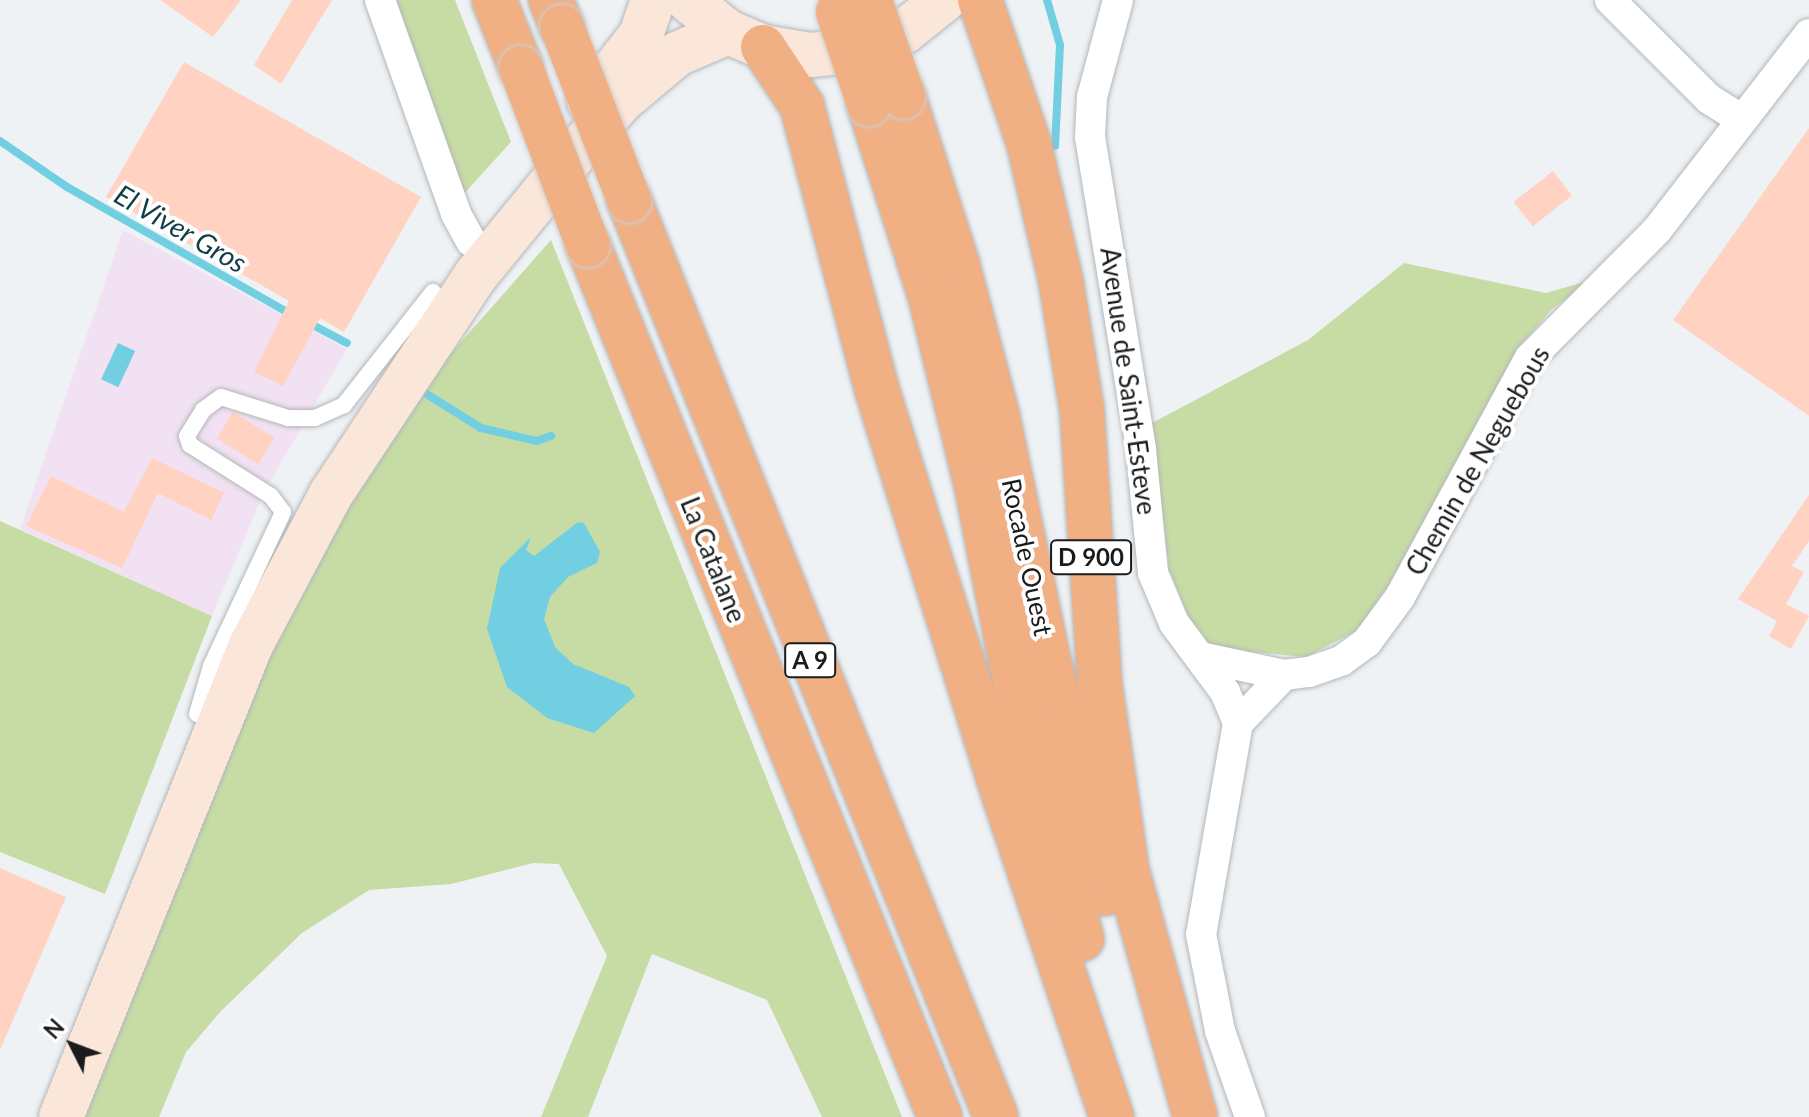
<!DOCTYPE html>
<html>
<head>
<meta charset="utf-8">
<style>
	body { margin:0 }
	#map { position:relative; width:1809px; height:1117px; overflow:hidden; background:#eef2f5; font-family:Lato,sans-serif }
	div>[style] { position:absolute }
	.commercial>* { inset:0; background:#f2e1f3 }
	.green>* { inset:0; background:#c7dca5 }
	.water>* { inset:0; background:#72cee1; transform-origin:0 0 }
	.stream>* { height:8px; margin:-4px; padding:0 4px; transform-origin:4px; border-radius:4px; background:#72cee1 }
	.building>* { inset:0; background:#ffd2c2; transform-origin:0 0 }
	.roads { filter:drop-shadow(0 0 2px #b3b7ba) drop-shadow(0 0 2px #b3b7ba) }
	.lane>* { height:16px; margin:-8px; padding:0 8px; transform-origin:8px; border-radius:8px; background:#fff }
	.street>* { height:30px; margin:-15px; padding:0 15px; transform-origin:15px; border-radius:15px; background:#fff }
	.secondary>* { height:44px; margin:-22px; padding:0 22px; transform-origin:22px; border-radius:22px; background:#fbe7da }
	.highway>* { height:44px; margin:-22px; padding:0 22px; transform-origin:22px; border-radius:22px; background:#f1b084 }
	.bridges { filter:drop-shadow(0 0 2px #cdcdcd) drop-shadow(0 0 2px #cdcdcd) }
	.highway-bridge>* { height:44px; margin:-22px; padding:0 22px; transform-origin:22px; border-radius:22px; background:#f1b084 }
	span { translate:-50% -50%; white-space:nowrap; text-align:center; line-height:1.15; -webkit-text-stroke:8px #fff; paint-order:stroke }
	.shield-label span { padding:2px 6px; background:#fff; border:2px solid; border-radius:6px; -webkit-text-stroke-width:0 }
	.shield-label { font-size:24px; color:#1a1b1c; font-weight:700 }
	.street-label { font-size:26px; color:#1a1b1c }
	.water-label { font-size:28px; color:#123d45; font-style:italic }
	.north { position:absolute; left:32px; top:1005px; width:80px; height:80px; -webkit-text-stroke:6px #fff; paint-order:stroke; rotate:312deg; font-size:22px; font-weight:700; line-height:32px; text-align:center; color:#1a1b1c }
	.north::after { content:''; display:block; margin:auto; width:28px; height:36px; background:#1a1b1c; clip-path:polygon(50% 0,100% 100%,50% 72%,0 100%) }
</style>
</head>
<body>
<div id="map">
	<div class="commercial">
		<i style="clip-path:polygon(123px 230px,347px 349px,264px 492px,212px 616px,20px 529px)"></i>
	</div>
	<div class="green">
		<i style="clip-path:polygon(392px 0,455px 0,511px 142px,462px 196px)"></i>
		<i style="clip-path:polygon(551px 240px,902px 1117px,822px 1117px,767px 1000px,652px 954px,588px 1117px,541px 1117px,607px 956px,559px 864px,533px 863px,451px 884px,369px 890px,302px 933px,221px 1011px,186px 1052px,159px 1117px,77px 1117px,267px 652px,346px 503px,407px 403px)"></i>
		<i style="clip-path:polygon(1404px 263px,1546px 293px,1591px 280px,1552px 309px,1517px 350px,1387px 588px,1356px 631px,1306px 657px,1213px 648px,1188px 616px,1169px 569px,1152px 423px,1308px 340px)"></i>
		<i style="clip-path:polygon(0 521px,212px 616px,105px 894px,0 852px)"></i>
	</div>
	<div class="water">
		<i style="left:118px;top:343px;width:19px;height:40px;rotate:25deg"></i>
		<i style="clip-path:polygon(578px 522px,584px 523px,600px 552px,597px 563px,568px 577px,550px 597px,544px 619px,555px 647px,573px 664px,629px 687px,635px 696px,594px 733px,547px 718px,507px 687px,487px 629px,500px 568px,531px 537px,526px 550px,534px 556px)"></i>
	</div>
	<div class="stream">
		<i style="left:1047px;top:0;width:47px;rotate:73.9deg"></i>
		<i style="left:1060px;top:45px;width:101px;rotate:92.8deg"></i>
		<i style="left:0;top:141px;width:81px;rotate:34.5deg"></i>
		<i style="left:67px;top:187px;width:257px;rotate:29.6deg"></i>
		<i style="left:307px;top:322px;width:45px;rotate:27.7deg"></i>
		<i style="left:417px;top:388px;width:75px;rotate:32deg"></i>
		<i style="left:481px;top:428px;width:57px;rotate:13.1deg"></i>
		<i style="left:537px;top:441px;width:15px;rotate:-20deg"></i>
	</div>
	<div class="building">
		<i style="clip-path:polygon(160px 0,241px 0,213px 37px)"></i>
		<i style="clip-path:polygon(292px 0,332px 0,281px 84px,254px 65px)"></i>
		<i style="clip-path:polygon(184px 62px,421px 197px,344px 332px,320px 318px,283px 386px,254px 372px,289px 301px,106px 197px)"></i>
		<i style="clip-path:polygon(1809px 128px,1809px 416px,1673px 320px)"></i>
		<i style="left:1553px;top:171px;width:31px;height:50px;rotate:52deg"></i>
		<i style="left:233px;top:412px;width:49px;height:31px;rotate:32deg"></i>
		<i style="clip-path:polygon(152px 458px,224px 493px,211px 520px,158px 493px,122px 568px,26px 526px,51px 476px,124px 512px)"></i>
		<i style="clip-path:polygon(1809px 495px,1809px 541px,1792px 566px,1804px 572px,1786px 604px,1809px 616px,1791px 649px,1769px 636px,1777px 621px,1738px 599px)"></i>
		<i style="clip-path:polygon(0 868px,66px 897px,0 1050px)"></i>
	</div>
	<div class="roads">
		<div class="lane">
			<i style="left:197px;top:714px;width:50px;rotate:-73.7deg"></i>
			<i style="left:211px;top:666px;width:170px;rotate:-64.9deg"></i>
			<i style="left:283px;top:512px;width:20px;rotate:-127deg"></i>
			<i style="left:271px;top:496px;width:96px;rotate:-147.8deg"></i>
			<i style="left:190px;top:445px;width:9px;rotate:-108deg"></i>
			<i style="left:187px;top:436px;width:31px;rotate:-58deg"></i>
			<i style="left:203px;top:410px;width:22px;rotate:-36deg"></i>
			<i style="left:221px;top:397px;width:70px;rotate:17.4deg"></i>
			<i style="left:288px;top:418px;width:27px"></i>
			<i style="left:315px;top:418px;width:32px;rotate:-24deg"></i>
			<i style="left:344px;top:405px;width:144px;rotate:-51.8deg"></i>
		</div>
		<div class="street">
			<i style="left:380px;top:0;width:227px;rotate:70.4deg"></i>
			<i style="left:456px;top:214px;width:31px;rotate:61deg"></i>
			<i style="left:1118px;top:0;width:100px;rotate:105deg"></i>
			<i style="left:1092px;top:97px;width:40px;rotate:92.9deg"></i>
			<i style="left:1090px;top:137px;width:317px;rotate:80.7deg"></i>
			<i style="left:1141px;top:450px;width:124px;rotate:84.4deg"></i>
			<i style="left:1153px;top:573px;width:54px;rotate:67.2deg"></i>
			<i style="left:1174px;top:623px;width:86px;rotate:53.5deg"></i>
			<i style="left:1225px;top:692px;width:34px;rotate:67deg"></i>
			<i style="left:1238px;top:723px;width:214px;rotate:99.9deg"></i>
			<i style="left:1201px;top:934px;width:99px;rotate:78.9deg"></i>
			<i style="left:1220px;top:1031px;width:91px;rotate:70.8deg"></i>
			<i style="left:1610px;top:0;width:140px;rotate:45deg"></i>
			<i style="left:1709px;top:99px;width:39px;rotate:32deg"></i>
			<i style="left:1200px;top:657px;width:86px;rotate:12.1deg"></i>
			<i style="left:1284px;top:675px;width:25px;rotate:-7deg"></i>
			<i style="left:1309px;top:672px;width:34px;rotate:-19deg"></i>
			<i style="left:1341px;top:661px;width:32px;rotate:-36deg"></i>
			<i style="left:1367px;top:642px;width:56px;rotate:-53.7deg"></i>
			<i style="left:1400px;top:597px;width:272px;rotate:-61.5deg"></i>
			<i style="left:1530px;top:358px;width:180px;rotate:-45.2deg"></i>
			<i style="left:1657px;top:230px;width:248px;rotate:-52.2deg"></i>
			<i style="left:1238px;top:723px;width:66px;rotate:-46.2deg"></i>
		</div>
		<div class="secondary">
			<i style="left:688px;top:0;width:51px;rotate:38.7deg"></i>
			<i style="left:728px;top:32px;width:38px;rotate:23deg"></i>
			<i style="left:763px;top:47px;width:49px;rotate:9.5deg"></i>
			<i style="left:811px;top:55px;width:48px;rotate:-5.9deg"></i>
			<i style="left:859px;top:50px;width:50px;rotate:-22.4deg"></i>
			<i style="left:905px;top:31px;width:50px;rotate:-38.5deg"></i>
			<i style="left:589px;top:101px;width:84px;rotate:-51.8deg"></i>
			<i style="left:641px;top:35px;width:37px;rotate:-71deg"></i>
			<i style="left:61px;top:1117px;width:509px;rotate:-68.07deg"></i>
			<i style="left:251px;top:645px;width:171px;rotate:-62.1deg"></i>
			<i style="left:331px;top:494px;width:263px;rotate:-56.5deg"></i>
			<i style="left:476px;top:275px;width:172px;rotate:-50.7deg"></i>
			<i style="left:585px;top:142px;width:56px;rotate:-48.6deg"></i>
			<i style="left:622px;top:100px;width:72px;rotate:-39.9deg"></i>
			<i style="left:677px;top:54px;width:56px;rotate:-23.3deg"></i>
		</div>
		<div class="highway">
			<i style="left:494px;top:0;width:73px;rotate:68.3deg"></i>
			<i style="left:551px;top:0;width:29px;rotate:68deg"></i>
			<i style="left:980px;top:0;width:152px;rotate:71.2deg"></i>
			<i style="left:1029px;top:144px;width:142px;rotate:76.9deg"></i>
			<i style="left:1061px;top:282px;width:130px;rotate:80.7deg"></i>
			<i style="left:1082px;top:410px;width:277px;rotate:86.3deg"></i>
			<i style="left:1100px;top:686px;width:187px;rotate:81.7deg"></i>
			<i style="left:1127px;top:871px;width:255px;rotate:74.5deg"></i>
			<i style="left:763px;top:47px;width:71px;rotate:56.5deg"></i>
			<i style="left:802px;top:106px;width:294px;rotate:75.2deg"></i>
			<i style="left:877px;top:390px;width:405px;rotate:72.6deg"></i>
			<i style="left:998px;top:777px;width:359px;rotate:71.5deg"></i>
			<i style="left:903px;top:96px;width:176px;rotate:72.1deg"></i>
			<i style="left:957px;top:263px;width:156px;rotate:75.2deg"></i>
			<i style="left:997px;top:414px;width:253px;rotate:78.2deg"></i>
			<i style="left:1049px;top:662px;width:238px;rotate:76.4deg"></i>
			<i style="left:869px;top:104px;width:201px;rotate:72.3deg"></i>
			<i style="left:930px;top:295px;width:199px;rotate:76.3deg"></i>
			<i style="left:977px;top:488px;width:233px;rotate:78.9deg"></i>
			<i style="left:1022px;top:717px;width:230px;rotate:74.9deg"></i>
			<i style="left:629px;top:200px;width:988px;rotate:68.19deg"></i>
			<i style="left:588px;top:245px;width:940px;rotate:68.02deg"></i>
		</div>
	</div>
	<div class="bridges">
		<div class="highway-bridge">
			<i style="left:870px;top:0;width:102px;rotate:71deg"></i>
			<i style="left:838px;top:12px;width:97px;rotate:71.4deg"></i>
			<i style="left:562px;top:27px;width:186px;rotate:68.8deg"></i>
			<i style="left:521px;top:68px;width:189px;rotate:69.3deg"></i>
		</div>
	</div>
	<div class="shield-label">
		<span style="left:1091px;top:557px">D 900</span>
		<span style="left:810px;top:660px">A 9</span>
	</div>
	<div class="street-label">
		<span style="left:1128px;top:381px;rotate:82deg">Avenue de Saint-Esteve</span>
		<span style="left:1478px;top:461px;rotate:-60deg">Chemin de Neguebous</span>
		<span style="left:1027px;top:557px;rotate:78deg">Rocade Ouest</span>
		<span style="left:713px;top:560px;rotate:68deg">La Catalane</span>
	</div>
	<div class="water-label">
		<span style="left:181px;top:228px;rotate:30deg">El Viver Gros</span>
	</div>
	<div class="north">N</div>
</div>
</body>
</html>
